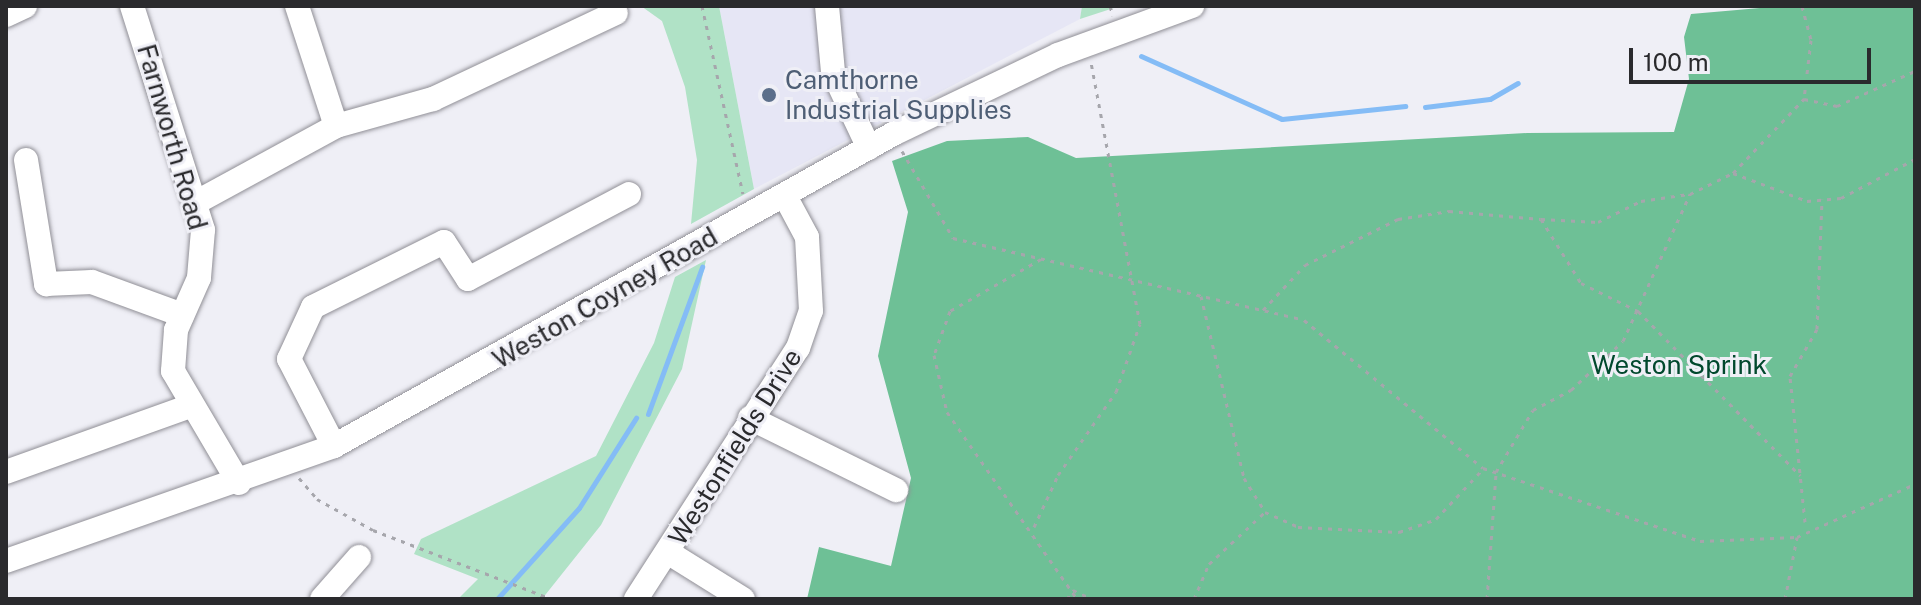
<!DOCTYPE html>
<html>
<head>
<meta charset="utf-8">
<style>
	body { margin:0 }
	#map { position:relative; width:1921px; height:605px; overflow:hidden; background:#efeff6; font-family:"Public Sans",sans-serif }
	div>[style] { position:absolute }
	.built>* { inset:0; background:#e6e6f5 }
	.green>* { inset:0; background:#b0e2c6 }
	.forest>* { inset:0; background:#6ec096 }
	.stream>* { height:5px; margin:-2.5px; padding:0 2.5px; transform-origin:2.5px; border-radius:2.5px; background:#84bcf6 }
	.path>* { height:3px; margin-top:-1.5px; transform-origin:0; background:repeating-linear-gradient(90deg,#a6a6ac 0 4px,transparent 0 10px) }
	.roads { filter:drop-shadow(0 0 2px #908f96) drop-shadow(0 0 2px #908f96) }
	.minor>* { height:24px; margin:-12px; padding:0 12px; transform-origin:12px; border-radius:12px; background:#fff }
	.dots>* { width:22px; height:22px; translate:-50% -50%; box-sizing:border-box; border:4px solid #efeff6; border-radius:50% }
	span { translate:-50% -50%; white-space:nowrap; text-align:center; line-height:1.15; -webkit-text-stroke:6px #efeff6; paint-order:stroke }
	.service-label { font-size:26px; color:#4e5e75 }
	.left { translate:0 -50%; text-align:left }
	.street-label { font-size:26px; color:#2a2a2d }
	.park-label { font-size:26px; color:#01482d }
	.frame { position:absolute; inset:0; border:8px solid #2a2a2d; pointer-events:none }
	.scale { position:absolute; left:1629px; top:48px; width:242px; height:36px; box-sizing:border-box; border:4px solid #2a2a2d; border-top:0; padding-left:10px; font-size:24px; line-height:28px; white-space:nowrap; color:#2a2a2d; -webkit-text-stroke:6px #efeff6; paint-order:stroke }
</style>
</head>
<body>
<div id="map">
	<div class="built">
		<i style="clip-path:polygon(719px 6px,1082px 6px,1080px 19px,754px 189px)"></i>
	</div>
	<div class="green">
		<i style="clip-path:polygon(641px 6px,719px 6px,754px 189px,691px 224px,697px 160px,685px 87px,662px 21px)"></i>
		<i style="clip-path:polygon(1082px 6px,1120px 6px,1080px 19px)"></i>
		<i style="clip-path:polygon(706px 260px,682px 369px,601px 525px,542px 599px,458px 599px,478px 579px,414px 554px,421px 539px,596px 456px,654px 343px,675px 277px)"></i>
	</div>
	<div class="forest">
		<i style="clip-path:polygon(1783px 6px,1915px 6px,1914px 599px,807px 599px,819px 547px,891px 566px,911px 478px,878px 356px,908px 212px,892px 161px,947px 141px,1028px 137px,1076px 158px,1527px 133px,1674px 132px,1689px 79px,1684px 37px,1691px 14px)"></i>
	</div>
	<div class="stream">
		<i style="left:1141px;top:56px;width:154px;rotate:24.1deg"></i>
		<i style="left:1282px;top:119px;width:124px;rotate:-6deg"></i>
		<i style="left:1425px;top:107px;width:65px;rotate:-7deg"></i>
		<i style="left:1490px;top:99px;width:32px;rotate:-30deg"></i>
		<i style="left:648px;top:414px;width:157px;rotate:-69.8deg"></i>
		<i style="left:497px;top:599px;width:122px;rotate:-48deg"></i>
		<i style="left:579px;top:508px;width:107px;rotate:-57.7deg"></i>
	</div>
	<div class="path">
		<i style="left:667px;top:6px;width:12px"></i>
		<i style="left:702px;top:6px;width:192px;rotate:77.7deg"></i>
		<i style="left:1110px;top:6px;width:10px;rotate:73deg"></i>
		<i style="left:1802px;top:6px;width:35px;rotate:75deg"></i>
		<i style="left:1811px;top:40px;width:59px;rotate:96.8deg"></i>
		<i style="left:902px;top:151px;width:101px;rotate:59.6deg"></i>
		<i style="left:953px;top:238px;width:360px;rotate:13.1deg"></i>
		<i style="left:1304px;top:320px;width:232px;rotate:39.6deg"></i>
		<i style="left:1483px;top:468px;width:229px;rotate:18.6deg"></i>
		<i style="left:1700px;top:541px;width:97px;rotate:-2.4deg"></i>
		<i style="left:1797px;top:537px;width:129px;rotate:-24.2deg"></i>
		<i style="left:1733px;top:173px;width:79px;rotate:20.7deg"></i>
		<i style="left:1807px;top:201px;width:34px;rotate:-5deg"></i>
		<i style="left:1841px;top:198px;width:84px;rotate:-27.8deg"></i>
		<i style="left:1541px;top:219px;width:57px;rotate:3deg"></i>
		<i style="left:1598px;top:222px;width:48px;rotate:-26deg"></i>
		<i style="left:1641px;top:201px;width:48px;rotate:-8.5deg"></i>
		<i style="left:1041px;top:259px;width:105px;rotate:150.3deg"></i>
		<i style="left:950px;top:311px;width:47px;rotate:110deg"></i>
		<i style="left:934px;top:355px;width:58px;rotate:77.2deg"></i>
		<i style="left:947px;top:412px;width:228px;rotate:55.2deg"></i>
		<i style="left:1201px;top:296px;width:187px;rotate:76.7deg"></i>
		<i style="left:1244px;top:478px;width:40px;rotate:58deg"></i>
		<i style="left:1265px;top:512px;width:36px;rotate:24deg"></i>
		<i style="left:1298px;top:527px;width:101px;rotate:2.8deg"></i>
		<i style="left:1399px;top:532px;width:39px;rotate:-19deg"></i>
		<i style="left:1436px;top:519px;width:69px;rotate:-46.8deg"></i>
		<i style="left:1263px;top:310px;width:62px;rotate:-47deg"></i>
		<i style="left:1305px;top:265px;width:104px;rotate:-26.3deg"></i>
		<i style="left:1398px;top:219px;width:52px;rotate:-8.9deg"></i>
		<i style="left:1449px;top:211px;width:92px;rotate:5deg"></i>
		<i style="left:1541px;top:219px;width:75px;rotate:58deg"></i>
		<i style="left:1581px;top:283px;width:64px;rotate:26.2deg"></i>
		<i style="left:1638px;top:311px;width:231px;rotate:45.4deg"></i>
		<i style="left:299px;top:478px;width:28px;rotate:49deg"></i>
		<i style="left:317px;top:499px;width:64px;rotate:29deg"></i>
		<i style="left:373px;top:530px;width:192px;rotate:21.1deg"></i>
		<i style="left:1805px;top:522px;width:147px;rotate:-95.9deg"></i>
		<i style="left:1790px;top:376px;width:54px;rotate:-60.1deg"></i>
		<i style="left:1817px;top:329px;width:130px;rotate:-87.8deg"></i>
		<i style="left:1034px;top:527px;width:57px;rotate:-65.2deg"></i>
		<i style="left:1058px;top:475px;width:101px;rotate:-55.1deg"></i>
		<i style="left:1116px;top:392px;width:72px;rotate:-70.6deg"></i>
		<i style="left:1140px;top:324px;width:267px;rotate:-100.6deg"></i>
		<i style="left:1067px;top:599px;width:11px;rotate:-56deg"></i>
		<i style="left:1073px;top:590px;width:21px;rotate:25deg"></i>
		<i style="left:1194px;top:599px;width:38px;rotate:-67deg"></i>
		<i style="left:1209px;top:564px;width:76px;rotate:-42.9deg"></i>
		<i style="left:1487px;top:599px;width:127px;rotate:-85.9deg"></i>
		<i style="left:1496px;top:472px;width:72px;rotate:-59.2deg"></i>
		<i style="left:1533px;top:410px;width:43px;rotate:-27.8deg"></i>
		<i style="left:1571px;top:390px;width:71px;rotate:-43.3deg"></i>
		<i style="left:1623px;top:341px;width:162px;rotate:-65.5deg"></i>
		<i style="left:1690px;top:194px;width:48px;rotate:-26deg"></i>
		<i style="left:1733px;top:173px;width:103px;rotate:-46.2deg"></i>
		<i style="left:1804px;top:99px;width:34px;rotate:12deg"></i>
		<i style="left:1837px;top:106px;width:85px;rotate:-24.2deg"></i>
		<i style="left:1785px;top:599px;width:63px;rotate:-79deg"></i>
	</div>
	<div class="roads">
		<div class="minor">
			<i style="left:132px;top:6px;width:235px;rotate:72.4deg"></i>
			<i style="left:203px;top:230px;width:48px;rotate:94.8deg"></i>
			<i style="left:199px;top:278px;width:57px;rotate:113.9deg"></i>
			<i style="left:176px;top:330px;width:41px;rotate:94.2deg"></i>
			<i style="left:173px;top:371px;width:130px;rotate:59.5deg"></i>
			<i style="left:297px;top:6px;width:126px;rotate:72deg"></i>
			<i style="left:827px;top:6px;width:66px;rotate:84.8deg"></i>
			<i style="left:833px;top:72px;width:84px;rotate:64.7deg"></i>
			<i style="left:6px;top:15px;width:21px;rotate:-25deg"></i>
			<i style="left:26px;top:160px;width:126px;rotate:80.8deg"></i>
			<i style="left:46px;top:284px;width:46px;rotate:-2.5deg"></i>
			<i style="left:92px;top:282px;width:96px;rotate:20.1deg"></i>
			<i style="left:195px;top:203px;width:161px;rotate:-28.6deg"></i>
			<i style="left:336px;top:126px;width:101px;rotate:-15.6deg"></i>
			<i style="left:433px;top:99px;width:202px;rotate:-25.2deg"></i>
			<i style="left:750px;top:418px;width:163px;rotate:26.3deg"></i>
			<i style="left:334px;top:446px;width:98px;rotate:-117.3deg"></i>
			<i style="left:289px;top:359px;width:57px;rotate:-65.2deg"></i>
			<i style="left:313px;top:307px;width:146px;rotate:-26.4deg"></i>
			<i style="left:444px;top:242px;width:44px;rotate:57deg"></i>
			<i style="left:468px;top:279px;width:182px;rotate:-27.8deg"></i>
			<i style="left:6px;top:472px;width:195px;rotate:-19.7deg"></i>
			<i style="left:669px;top:553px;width:87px;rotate:31.9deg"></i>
			<i style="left:6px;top:561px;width:348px;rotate:-19.3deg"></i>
			<i style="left:334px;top:446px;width:640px;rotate:-29.17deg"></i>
			<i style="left:893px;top:134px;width:183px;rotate:-25.6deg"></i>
			<i style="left:1058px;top:55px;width:143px;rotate:-20.1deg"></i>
			<i style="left:322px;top:599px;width:56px;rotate:-48.6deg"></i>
			<i style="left:636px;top:599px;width:299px;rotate:-57.2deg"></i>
			<i style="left:798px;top:348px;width:39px;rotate:-71deg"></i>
			<i style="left:811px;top:311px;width:74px;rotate:-93.1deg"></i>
			<i style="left:807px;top:237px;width:47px;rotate:-118.2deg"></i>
		</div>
	</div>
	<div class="dots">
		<i style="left:769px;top:95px;background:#5c6f8a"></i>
	</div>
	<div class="service-label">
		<span class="left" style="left:785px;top:95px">Camthorne<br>Industrial Supplies</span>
	</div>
	<div class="street-label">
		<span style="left:172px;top:137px;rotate:74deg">Farnworth Road</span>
		<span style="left:605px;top:298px;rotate:-30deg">Weston Coyney Road</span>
		<span style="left:735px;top:447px;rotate:-58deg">Westonfields Drive</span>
	</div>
	<div class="park-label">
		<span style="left:1679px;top:365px">Weston Sprink</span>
	</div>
	<div class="frame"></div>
	<div class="scale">100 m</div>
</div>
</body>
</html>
